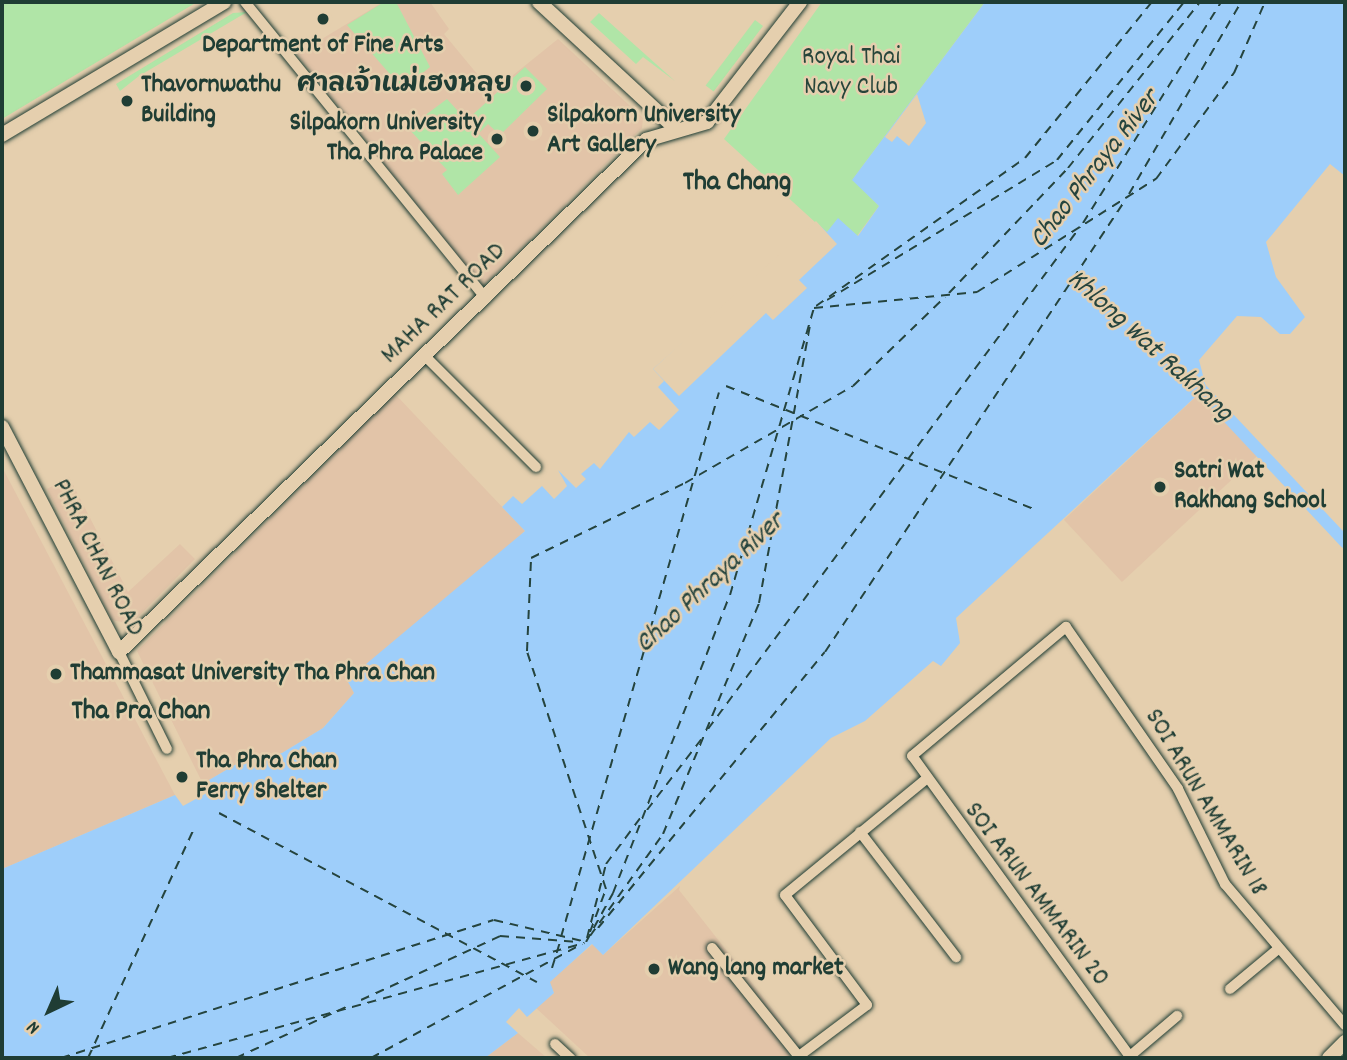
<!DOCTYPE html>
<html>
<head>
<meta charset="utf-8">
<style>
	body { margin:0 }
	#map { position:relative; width:1347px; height:1060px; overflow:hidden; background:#e5cfae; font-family:Dekko,"Playpen Sans Thai",sans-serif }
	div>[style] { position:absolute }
	.built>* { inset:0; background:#e2c4a8; transform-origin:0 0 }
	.green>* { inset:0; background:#b0e5a7; transform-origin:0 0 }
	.water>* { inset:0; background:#9ecefa }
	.pier>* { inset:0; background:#e5cfae }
	.canal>* { height:12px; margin:-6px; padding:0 6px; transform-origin:6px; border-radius:6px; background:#9ecefa }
	.ferry>* { height:2px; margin-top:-1px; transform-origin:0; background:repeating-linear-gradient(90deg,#25443e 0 9px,transparent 0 16px) }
	.roads { filter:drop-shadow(0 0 2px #1f3d34) drop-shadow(0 0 2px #1f3d34) }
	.street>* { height:10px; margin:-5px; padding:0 5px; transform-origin:5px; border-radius:5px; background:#e5cfae }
	.secondary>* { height:14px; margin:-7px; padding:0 7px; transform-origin:7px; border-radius:7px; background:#e5cfae }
	.dots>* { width:19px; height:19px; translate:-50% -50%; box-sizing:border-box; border:4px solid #e5cfae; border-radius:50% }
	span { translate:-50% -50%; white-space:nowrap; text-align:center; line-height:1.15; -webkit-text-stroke:5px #e5cfae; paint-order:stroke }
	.poi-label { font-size:26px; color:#1f3d34; font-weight:700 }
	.left { translate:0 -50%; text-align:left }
	.right { translate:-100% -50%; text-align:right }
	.park-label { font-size:26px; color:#26453a }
	.street-label { font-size:26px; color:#1f3d34 }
	.water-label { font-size:28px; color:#25443e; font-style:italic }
	.neighbourhood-label { font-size:28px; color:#1f3d34; font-weight:700 }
	.frame { position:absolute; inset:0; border:4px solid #1f3d34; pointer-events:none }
	.north { position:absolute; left:14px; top:976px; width:70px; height:70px; -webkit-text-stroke:5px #e5cfae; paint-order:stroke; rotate:224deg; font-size:19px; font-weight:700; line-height:28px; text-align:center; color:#1f3d34 }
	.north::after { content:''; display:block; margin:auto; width:24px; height:32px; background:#1f3d34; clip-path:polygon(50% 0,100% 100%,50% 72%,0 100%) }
</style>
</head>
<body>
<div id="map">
	<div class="built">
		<i style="clip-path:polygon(383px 2px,430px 2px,449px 29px,444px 34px,492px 92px,558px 39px,643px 118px,642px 128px,482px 287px,297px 54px)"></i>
		<i style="left:1200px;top:393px;width:85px;height:186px;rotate:47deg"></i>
		<i style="clip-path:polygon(395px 394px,525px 531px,401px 641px,347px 680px,354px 693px,323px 728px,282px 753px,256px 761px,252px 755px,209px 780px,214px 788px,207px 792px,137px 651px)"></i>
		<i style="clip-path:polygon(2px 467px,175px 795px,2px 869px)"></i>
		<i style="clip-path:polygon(69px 477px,128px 592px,180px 544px,195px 559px,131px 624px,112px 620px,47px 489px)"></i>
		<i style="clip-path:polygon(680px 886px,679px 890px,811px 1058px,590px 1058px,536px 1008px,554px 993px,549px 982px,593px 944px,603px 955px)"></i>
		<i style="clip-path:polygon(518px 1033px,547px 1058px,485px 1058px)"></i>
	</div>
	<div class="green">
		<i style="clip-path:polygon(2px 2px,197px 2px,2px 119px)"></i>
		<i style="clip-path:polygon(384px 2px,396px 2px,430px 67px,403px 89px,347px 25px)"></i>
		<i style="clip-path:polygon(822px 2px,985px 2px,853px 179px,879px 206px,857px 236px,827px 233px,724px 139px)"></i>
		<i style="clip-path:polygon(247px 12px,139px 76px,120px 91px,116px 84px,233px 13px)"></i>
		<i style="clip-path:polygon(599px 13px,675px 81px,643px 57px,636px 64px,590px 22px)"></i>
		<i style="left:755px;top:20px;width:10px;height:82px;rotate:37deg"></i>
		<i style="clip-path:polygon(525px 67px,547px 89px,500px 135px,488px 124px,480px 132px,469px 118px)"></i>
		<i style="clip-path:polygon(447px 99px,500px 157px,458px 195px,442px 174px,447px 170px,408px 128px)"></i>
	</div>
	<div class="water">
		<i style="clip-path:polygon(985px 2px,1345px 2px,1345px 176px,1330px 164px,1266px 242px,1276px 277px,1305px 317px,1290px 334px,1280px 334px,1261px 317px,1237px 316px,1199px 360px,1206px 387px,956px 618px,960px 643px,941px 666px,933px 661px,865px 721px,831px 738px,603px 955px,592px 944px,550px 982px,554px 993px,527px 1017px,519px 1008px,506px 1022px,518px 1033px,485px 1058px,2px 1058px,2px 869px,175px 795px,183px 806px,214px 789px,209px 780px,252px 755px,256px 761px,282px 753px,323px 728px,354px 693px,347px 680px,525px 531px,502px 507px,513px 496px,522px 504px,542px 486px,554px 499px,567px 486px,558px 470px,576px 488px,586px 479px,581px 474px,594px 463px,600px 469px,629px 432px,634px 437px,650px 422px,659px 430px,679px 410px,658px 387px,664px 381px,653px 369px,818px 224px,827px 232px,838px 218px,858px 236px,879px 206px,852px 180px)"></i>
	</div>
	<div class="pier">
		<i style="clip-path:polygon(917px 94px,926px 123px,909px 146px,897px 136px,892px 142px,885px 137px)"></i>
		<i style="clip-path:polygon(816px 221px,837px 244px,799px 280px,807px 288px,773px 320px,766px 313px,679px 396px,653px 369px)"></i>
	</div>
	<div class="canal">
		<i style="left:1192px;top:379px;width:224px;rotate:46.8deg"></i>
	</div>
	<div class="ferry">
		<i style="left:1129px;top:194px;width:222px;rotate:-59.7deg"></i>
		<i style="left:1083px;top:223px;width:261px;rotate:-58deg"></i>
		<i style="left:949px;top:293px;width:173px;rotate:-46.4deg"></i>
		<i style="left:1068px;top:168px;width:212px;rotate:-51.5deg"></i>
		<i style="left:827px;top:300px;width:269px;rotate:-31.3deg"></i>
		<i style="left:1057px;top:160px;width:203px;rotate:-51.2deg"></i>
		<i style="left:816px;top:306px;width:256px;rotate:-35.3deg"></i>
		<i style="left:1025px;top:158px;width:201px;rotate:-50.9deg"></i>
		<i style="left:726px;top:386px;width:334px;rotate:21.8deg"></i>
		<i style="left:708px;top:729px;width:625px;rotate:-53.46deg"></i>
		<i style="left:647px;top:810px;width:92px;rotate:-52.5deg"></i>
		<i style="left:219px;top:813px;width:360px;rotate:28deg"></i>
		<i style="left:598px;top:928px;width:357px;rotate:-50.6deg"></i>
		<i style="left:825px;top:652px;width:544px;rotate:-56.4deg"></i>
		<i style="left:590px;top:932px;width:46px;rotate:-69.6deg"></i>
		<i style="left:606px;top:889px;width:251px;rotate:-108.4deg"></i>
		<i style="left:527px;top:651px;width:93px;rotate:-87.5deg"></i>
		<i style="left:531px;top:558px;width:171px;rotate:-26deg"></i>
		<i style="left:685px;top:483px;width:194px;rotate:-30deg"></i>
		<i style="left:853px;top:386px;width:128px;rotate:-44.1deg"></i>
		<i style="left:590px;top:936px;width:125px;rotate:-54.4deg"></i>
		<i style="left:663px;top:834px;width:250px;rotate:-67.4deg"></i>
		<i style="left:759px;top:603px;width:287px;rotate:-79.6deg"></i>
		<i style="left:561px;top:937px;width:567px;rotate:-73.83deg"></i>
		<i style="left:587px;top:938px;width:76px;rotate:-75.6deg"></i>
		<i style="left:606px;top:864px;width:59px;rotate:-53.3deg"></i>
		<i style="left:552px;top:968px;width:27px;rotate:-73deg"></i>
		<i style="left:361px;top:1000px;width:153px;rotate:-24.7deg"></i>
		<i style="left:500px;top:936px;width:78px;rotate:4.4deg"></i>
		<i style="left:61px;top:1058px;width:454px;rotate:-17.7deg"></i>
		<i style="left:494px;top:920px;width:95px;rotate:13.4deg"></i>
		<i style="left:586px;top:942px;width:56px;rotate:-61.1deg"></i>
		<i style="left:613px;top:893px;width:320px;rotate:-68.6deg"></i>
		<i style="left:730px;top:595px;width:299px;rotate:-73.7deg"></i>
		<i style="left:814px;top:308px;width:164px;rotate:-5.6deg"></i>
		<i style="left:977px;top:292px;width:212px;rotate:-32.3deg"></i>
		<i style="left:1156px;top:179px;width:132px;rotate:-53.7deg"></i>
		<i style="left:1234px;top:73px;width:77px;rotate:-66.4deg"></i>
		<i style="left:88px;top:1058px;width:255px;rotate:-65.2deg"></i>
		<i style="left:167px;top:1058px;width:433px;rotate:-15.4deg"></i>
		<i style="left:236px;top:1058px;width:121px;rotate:-24.9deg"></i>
		<i style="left:371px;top:1058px;width:240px;rotate:-28.4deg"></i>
	</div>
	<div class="roads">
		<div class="street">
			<i style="left:245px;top:2px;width:382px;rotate:50.9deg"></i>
			<i style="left:425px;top:356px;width:157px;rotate:45deg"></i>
			<i style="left:119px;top:652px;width:108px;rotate:63.7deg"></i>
			<i style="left:860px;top:832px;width:158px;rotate:52.5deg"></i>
			<i style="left:712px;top:948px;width:141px;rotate:51.3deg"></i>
			<i style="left:1230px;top:989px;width:62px;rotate:-39.8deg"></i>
			<i style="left:555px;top:1044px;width:21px;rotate:43deg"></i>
			<i style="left:799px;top:1056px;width:85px;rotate:-36.9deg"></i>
			<i style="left:867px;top:1005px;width:137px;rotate:-126.7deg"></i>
			<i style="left:785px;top:895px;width:181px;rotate:-39.4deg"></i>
			<i style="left:1130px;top:1056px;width:62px;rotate:-40.4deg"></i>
			<i style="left:1131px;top:1058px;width:373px;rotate:-125.9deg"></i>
			<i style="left:912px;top:756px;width:201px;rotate:-40deg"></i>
			<i style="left:1066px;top:627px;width:197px;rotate:55.3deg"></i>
			<i style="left:1178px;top:789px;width:106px;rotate:63.7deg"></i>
			<i style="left:1225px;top:884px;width:185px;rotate:49.6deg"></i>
		</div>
		<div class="secondary">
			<i style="left:539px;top:2px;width:188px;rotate:42.8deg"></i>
			<i style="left:2px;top:135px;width:259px;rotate:-30.9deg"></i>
			<i style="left:2px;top:427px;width:254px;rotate:62.5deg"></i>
			<i style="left:119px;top:652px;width:735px;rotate:-44.17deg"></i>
			<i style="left:646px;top:140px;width:64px;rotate:-16.4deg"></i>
			<i style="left:707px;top:122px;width:152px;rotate:-52.2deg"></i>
			<i style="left:1329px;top:1058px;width:23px;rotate:-45deg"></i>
		</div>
	</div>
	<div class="dots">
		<i style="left:323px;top:19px;background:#1f3d34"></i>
		<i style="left:526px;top:86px;background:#1f3d34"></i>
		<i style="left:127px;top:101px;background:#1f3d34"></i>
		<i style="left:533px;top:131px;background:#1f3d34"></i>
		<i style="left:497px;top:139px;background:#1f3d34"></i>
		<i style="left:1160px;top:487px;background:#1f3d34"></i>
		<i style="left:56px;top:674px;background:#1f3d34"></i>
		<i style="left:182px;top:777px;background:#1f3d34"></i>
		<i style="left:654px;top:969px;background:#1f3d34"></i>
	</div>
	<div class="poi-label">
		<span style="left:323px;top:46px">Department of Fine Arts</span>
		<span class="left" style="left:141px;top:101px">Thavornwathu<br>Building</span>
		<span class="right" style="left:512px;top:86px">ศาลเจ้าแม่เฮงหลุย</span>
		<span class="left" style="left:547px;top:131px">Silpakorn University<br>Art Gallery</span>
		<span class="right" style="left:483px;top:139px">Silpakorn University<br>Tha Phra Palace</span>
		<span class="left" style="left:1174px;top:487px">Satri Wat<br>Rakhang School</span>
		<span class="left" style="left:70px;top:674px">Thammasat University Tha Phra Chan</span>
		<span class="left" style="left:196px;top:777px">Tha Phra Chan<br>Ferry Shelter</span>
		<span class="left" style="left:668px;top:969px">Wang lang market</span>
	</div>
	<div class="park-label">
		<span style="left:851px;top:73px">Royal Thai<br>Navy Club</span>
	</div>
	<div class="street-label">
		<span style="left:444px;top:304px;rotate:-44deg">MAHA RAT ROAD</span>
		<span style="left:97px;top:558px;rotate:63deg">PHRA CHAN ROAD</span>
		<span style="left:1205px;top:803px;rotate:59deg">SOI ARUN AMMARIN 18</span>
		<span style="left:1036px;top:895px;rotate:53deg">SOI ARUN AMMARIN 20</span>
	</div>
	<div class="water-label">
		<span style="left:1096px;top:170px;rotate:-52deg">Chao Phraya River</span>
		<span style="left:1149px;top:347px;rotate:42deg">Khlong Wat Rakhang</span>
		<span style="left:711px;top:584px;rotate:-43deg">Chao Phraya River</span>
	</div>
	<div class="neighbourhood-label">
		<span style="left:737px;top:184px">Tha Chang</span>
		<span style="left:141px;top:713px">Tha Pra Chan</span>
	</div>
	<div class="frame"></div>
	<div class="north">N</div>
</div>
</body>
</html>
